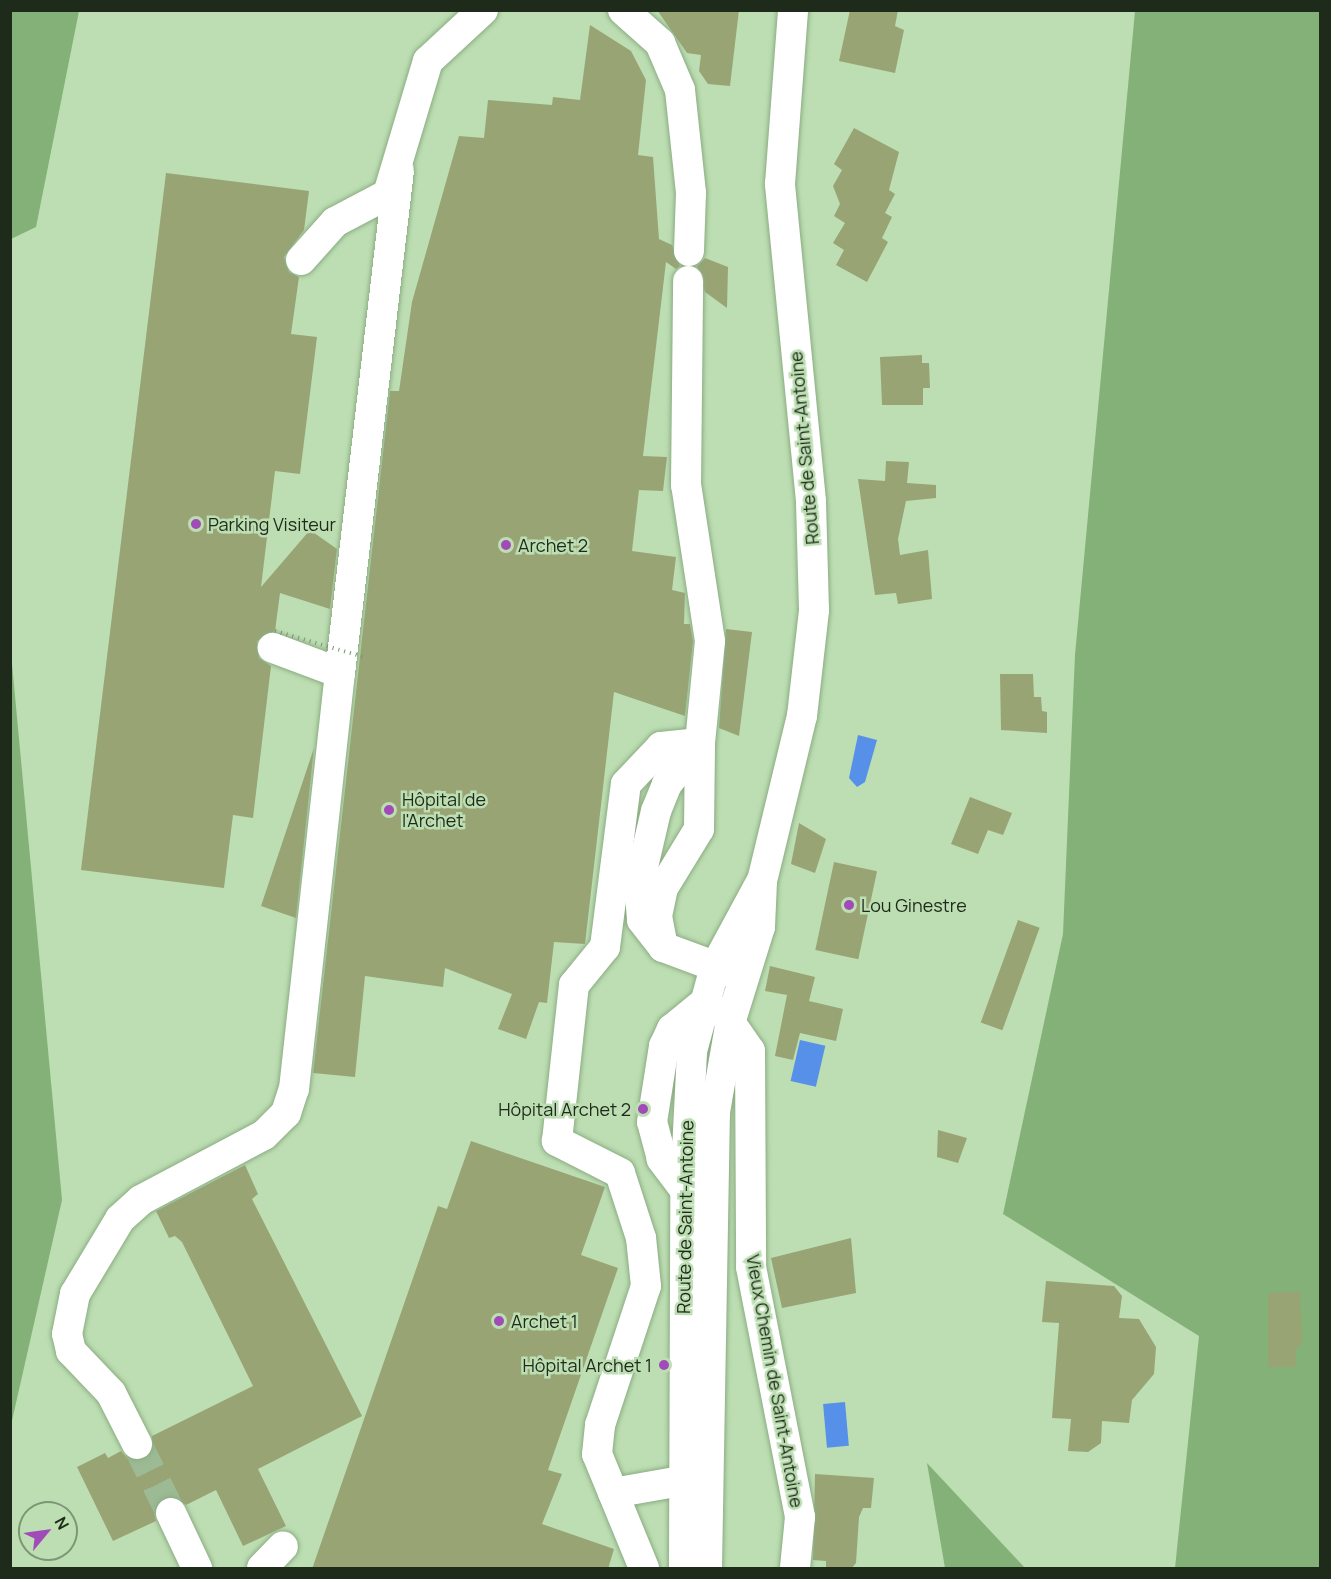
<!DOCTYPE html>
<html>
<head>
<meta charset="utf-8">
<style>
	body { margin:0 }
	#map { position:relative; width:1331px; height:1579px; overflow:hidden; background:#bcdeb2; font-family:Manrope,sans-serif }
	div>[style] { position:absolute }
	.green>* { inset:0; background:#84b177 }
	.water>* { inset:0; background:#5790e8; transform-origin:0 0 }
	.building>* { inset:0; background:#99a474; transform-origin:0 0 }
	.minor-tunnel>* { height:30px; margin-top:-15px; transform-origin:0; background:repeating-linear-gradient(90deg,#9cba94 0 30px,transparent 0 45px) }
	.roads { filter:drop-shadow(0 0 2px #8cac83) drop-shadow(0 0 2px #8cac83) }
	.minor>* { height:30px; margin:-15px; padding:0 15px; transform-origin:15px; border-radius:15px; background:#fff }
	.path-bridge>* { height:4px; margin-top:-2px; transform-origin:0; background:repeating-linear-gradient(90deg,#789171 0 1.5px,transparent 0 6px) }
	.dots>* { width:16px; height:16px; translate:-50% -50%; box-sizing:border-box; border:3px solid #bcdeb2; border-radius:50% }
	span { translate:-50% -50%; white-space:nowrap; text-align:center; line-height:1.15; -webkit-text-stroke:5px #bcdeb2; paint-order:stroke }
	.street-label { font-size:18px; color:#1e2a1a }
	.poi-label { font-size:18px; color:#1e2a1a }
	.left { translate:0 -50%; text-align:left }
	.right { translate:-100% -50%; text-align:right }
	.frame { position:absolute; inset:0; border:12px solid #1e2a1a; pointer-events:none }
	.north { position:absolute; left:18px; top:1501px; width:60px; height:60px; box-sizing:border-box; background:#bcdeb2; border:2px solid #7d9675; border-radius:50%; rotate:61deg; font-size:16px; font-weight:700; line-height:24px; text-align:center; color:#1e2a1a }
	.north::after { content:''; display:block; margin:auto; width:21px; height:27px; background:#a14bb8; clip-path:polygon(50% 0,100% 100%,50% 72%,0 100%) }
</style>
</head>
<body>
<div id="map">
	<div class="green">
		<i style="clip-path:polygon(11px 10px,79px 11px,36px 227px,11px 239px)"></i>
		<i style="clip-path:polygon(1135px 11px,1320px 11px,1320px 1568px,1175px 1568px,1199px 1336px,1003px 1214px,1063px 934px,1075px 655px)"></i>
		<i style="clip-path:polygon(11px 653px,62px 1200px,11px 1425px,10px 1425px)"></i>
		<i style="clip-path:polygon(927px 1463px,1025px 1568px,945px 1568px)"></i>
	</div>
	<div class="water">
		<i style="clip-path:polygon(858px 735px,877px 740px,865px 782px,857px 787px,849px 778px)"></i>
		<i style="left:800px;top:1040px;width:26px;height:42px;rotate:13deg"></i>
		<i style="left:845px;top:1402px;width:44px;height:22px;rotate:85deg"></i>
	</div>
	<div class="building">
		<i style="clip-path:polygon(657px 10px,739px 10px,730px 86px,708px 84px,699px 71px,701px 55px,687px 53px)"></i>
		<i style="clip-path:polygon(850px 10px,898px 10px,895px 26px,904px 30px,895px 73px,839px 61px)"></i>
		<i style="clip-path:polygon(590px 25px,631px 51px,646px 80px,638px 155px,653px 157px,659px 239px,672px 245px,680px 266px,676px 269px,666px 262px,643px 456px,667px 457px,663px 491px,639px 490px,632px 551px,676px 557px,672px 590px,685px 593px,684px 624px,690px 624px,693px 641px,685px 716px,614px 692px,585px 944px,554px 942px,547px 1003px,539px 1002px,526px 1039px,498px 1029px,512px 994px,445px 968px,443px 987px,365px 976px,355px 1077px,313px 1073px,390px 391px,399px 391px,412px 302px,459px 136px,484px 138px,488px 100px,552px 105px,553px 97px,580px 100px)"></i>
		<i style="clip-path:polygon(854px 128px,899px 152px,889px 190px,895px 194px,885px 213px,892px 217px,882px 238px,888px 242px,867px 282px,836px 265px,844px 250px,833px 243px,845px 223px,834px 216px,840px 204px,833px 186px,842px 170px,834px 164px)"></i>
		<i style="clip-path:polygon(166px 173px,309px 191px,304px 230px,284px 257px,289px 272px,299px 277px,291px 334px,317px 337px,300px 474px,275px 471px,261px 587px,310px 530px,337px 549px,330px 609px,280px 593px,275px 631px,257px 641px,259px 658px,271px 666px,253px 818px,233px 815px,224px 888px,81px 870px)"></i>
		<i style="clip-path:polygon(705px 258px,728px 267px,727px 308px,705px 292px,697px 266px)"></i>
		<i style="clip-path:polygon(922px 355px,922px 363px,929px 363px,930px 388px,923px 388px,923px 405px,882px 405px,880px 357px)"></i>
		<i style="clip-path:polygon(886px 461px,909px 462px,907px 483px,936px 485px,936px 498px,906px 501px,898px 539px,900px 555px,928px 550px,932px 599px,898px 604px,896px 593px,875px 595px,858px 479px,885px 481px)"></i>
		<i style="clip-path:polygon(726px 629px,752px 632px,739px 736px,719px 728px)"></i>
		<i style="clip-path:polygon(1000px 674px,1033px 674px,1034px 697px,1041px 697px,1042px 711px,1047px 712px,1047px 733px,1001px 730px)"></i>
		<i style="clip-path:polygon(314px 748px,296px 918px,261px 906px)"></i>
		<i style="clip-path:polygon(970px 797px,1012px 813px,1003px 835px,988px 830px,978px 854px,951px 844px)"></i>
		<i style="clip-path:polygon(799px 823px,826px 839px,815px 873px,791px 864px)"></i>
		<i style="left:834px;top:862px;width:44px;height:90px;rotate:12deg"></i>
		<i style="left:1018px;top:920px;width:23px;height:109px;rotate:20deg"></i>
		<i style="clip-path:polygon(770px 966px,815px 977px,809px 1001px,843px 1009px,836px 1041px,800px 1033px,793px 1060px,775px 1056px,787px 995px,765px 991px)"></i>
		<i style="clip-path:polygon(938px 1130px,967px 1138px,958px 1163px,937px 1157px)"></i>
		<i style="clip-path:polygon(471px 1141px,605px 1187px,581px 1255px,618px 1268px,548px 1470px,562px 1474px,542px 1524px,614px 1549px,608px 1569px,312px 1569px,438px 1206px,447px 1209px)"></i>
		<i style="clip-path:polygon(245px 1165px,258px 1194px,252px 1199px,362px 1416px,258px 1469px,286px 1526px,243px 1546px,216px 1490px,186px 1505px,173px 1496px,163px 1498px,154px 1511px,156px 1521px,113px 1541px,77px 1467px,105px 1453px,108px 1458px,121px 1451px,128px 1459px,144px 1460px,152px 1453px,152px 1436px,253px 1386px,182px 1242px,175px 1236px,169px 1238px,156px 1211px)"></i>
		<i style="clip-path:polygon(851px 1238px,856px 1293px,782px 1308px,771px 1258px)"></i>
		<i style="clip-path:polygon(1046px 1281px,1114px 1286px,1122px 1296px,1119px 1318px,1139px 1319px,1156px 1347px,1154px 1374px,1132px 1400px,1129px 1423px,1102px 1421px,1101px 1443px,1088px 1452px,1068px 1451px,1071px 1419px,1052px 1418px,1059px 1323px,1042px 1322px)"></i>
		<i style="clip-path:polygon(1300px 1291px,1302px 1346px,1296px 1347px,1296px 1367px,1268px 1367px,1268px 1293px)"></i>
		<i style="clip-path:polygon(815px 1474px,874px 1478px,871px 1508px,863px 1508px,859px 1517px,856px 1563px,851px 1569px,826px 1569px,826px 1561px,813px 1560px)"></i>
	</div>
	<div class="minor-tunnel">
		<i style="left:137px;top:1444px;width:77px;rotate:63.8deg"></i>
	</div>
	<div class="roads">
		<div class="minor">
			<i style="left:623px;top:10px;width:50px;rotate:41.7deg"></i>
			<i style="left:660px;top:43px;width:51px;rotate:66.9deg"></i>
			<i style="left:680px;top:90px;width:104px;rotate:83.9deg"></i>
			<i style="left:691px;top:193px;width:58px;rotate:92deg"></i>
			<i style="left:301px;top:260px;width:51px;rotate:-48.2deg"></i>
			<i style="left:335px;top:222px;width:60px;rotate:-27.8deg"></i>
			<i style="left:388px;top:194px;width:139px;rotate:-73.3deg"></i>
			<i style="left:428px;top:61px;width:75px;rotate:-42.8deg"></i>
			<i style="left:340px;top:673px;width:506px;rotate:-83.31deg"></i>
			<i style="left:700px;top:743px;width:53px;rotate:128.8deg"></i>
			<i style="left:667px;top:784px;width:29px;rotate:112deg"></i>
			<i style="left:656px;top:811px;width:75px;rotate:103.1deg"></i>
			<i style="left:639px;top:884px;width:36px;rotate:85deg"></i>
			<i style="left:642px;top:920px;width:34px;rotate:52deg"></i>
			<i style="left:663px;top:947px;width:75px;rotate:20.4deg"></i>
			<i style="left:663px;top:947px;width:32px;rotate:-101deg"></i>
			<i style="left:657px;top:916px;width:29px;rotate:-78deg"></i>
			<i style="left:663px;top:888px;width:69px;rotate:-58.6deg"></i>
			<i style="left:699px;top:829px;width:86px;rotate:-89.3deg"></i>
			<i style="left:700px;top:743px;width:102px;rotate:-84.4deg"></i>
			<i style="left:710px;top:641px;width:158px;rotate:-98.7deg"></i>
			<i style="left:686px;top:485px;width:204px;rotate:-89.4deg"></i>
			<i style="left:723px;top:1012px;width:47px;rotate:55.3deg"></i>
			<i style="left:750px;top:1051px;width:216px;rotate:89.7deg"></i>
			<i style="left:751px;top:1267px;width:255px;rotate:78.9deg"></i>
			<i style="left:800px;top:1517px;width:51px;rotate:95.6deg"></i>
			<i style="left:685px;top:1190px;width:39px;rotate:-127deg"></i>
			<i style="left:662px;top:1159px;width:38px;rotate:-105deg"></i>
			<i style="left:652px;top:1122px;width:77px;rotate:-81deg"></i>
			<i style="left:664px;top:1046px;width:19px;rotate:-65deg"></i>
			<i style="left:672px;top:1029px;width:43px;rotate:-39.3deg"></i>
			<i style="left:137px;top:1444px;width:57px;rotate:-117deg"></i>
			<i style="left:111px;top:1393px;width:58px;rotate:-133.6deg"></i>
			<i style="left:71px;top:1351px;width:17px;rotate:-103deg"></i>
			<i style="left:67px;top:1334px;width:41px;rotate:-78.7deg"></i>
			<i style="left:75px;top:1294px;width:87px;rotate:-59deg"></i>
			<i style="left:120px;top:1219px;width:28px;rotate:-42deg"></i>
			<i style="left:141px;top:1200px;width:139px;rotate:-27.9deg"></i>
			<i style="left:264px;top:1135px;width:31px;rotate:-45deg"></i>
			<i style="left:286px;top:1113px;width:25px;rotate:-72deg"></i>
			<i style="left:294px;top:1089px;width:419px;rotate:-83.7deg"></i>
			<i style="left:340px;top:673px;width:72px;rotate:-159.5deg"></i>
			<i style="left:613px;top:1493px;width:92px;rotate:-10deg"></i>
			<i style="left:171px;top:1513px;width:61px;rotate:64.7deg"></i>
			<i style="left:262px;top:1568px;width:30px;rotate:-46deg"></i>
			<i style="left:644px;top:1568px;width:123px;rotate:-112.4deg"></i>
			<i style="left:597px;top:1454px;width:29px;rotate:-84deg"></i>
			<i style="left:600px;top:1425px;width:146px;rotate:-71.7deg"></i>
			<i style="left:646px;top:1286px;width:48px;rotate:-95.9deg"></i>
			<i style="left:641px;top:1238px;width:68px;rotate:-107.9deg"></i>
			<i style="left:620px;top:1173px;width:71px;rotate:-153.1deg"></i>
			<i style="left:557px;top:1141px;width:157px;rotate:-83.8deg"></i>
			<i style="left:574px;top:985px;width:49px;rotate:-50.8deg"></i>
			<i style="left:605px;top:947px;width:164px;rotate:-82.7deg"></i>
			<i style="left:626px;top:784px;width:51px;rotate:-46.6deg"></i>
			<i style="left:661px;top:747px;width:39px;rotate:-6deg"></i>
			<i style="left:684px;top:1568px;width:378px;rotate:-89.8deg"></i>
			<i style="left:685px;top:1190px;width:139px;rotate:-87.1deg"></i>
			<i style="left:692px;top:1051px;width:87px;rotate:-74.7deg"></i>
			<i style="left:715px;top:967px;width:97px;rotate:-61.6deg"></i>
			<i style="left:707px;top:1568px;width:456px;rotate:-89deg"></i>
			<i style="left:715px;top:1112px;width:93px;rotate:-80.1deg"></i>
			<i style="left:731px;top:1020px;width:97px;rotate:-72.7deg"></i>
			<i style="left:760px;top:927px;width:46px;rotate:-87.5deg"></i>
			<i style="left:762px;top:881px;width:170px;rotate:-76.4deg"></i>
			<i style="left:802px;top:716px;width:107px;rotate:-83.5deg"></i>
			<i style="left:814px;top:610px;width:109px;rotate:-91.6deg"></i>
			<i style="left:811px;top:501px;width:319px;rotate:-95.6deg"></i>
			<i style="left:780px;top:184px;width:174px;rotate:-85.7deg"></i>
		</div>
	</div>
	<div class="path-bridge">
		<i style="left:275px;top:631px;width:93px;rotate:16.3deg"></i>
	</div>
	<div class="dots">
		<i style="left:196px;top:524px;background:#a14bb8"></i>
		<i style="left:506px;top:545px;background:#a14bb8"></i>
		<i style="left:389px;top:810px;background:#a14bb8"></i>
		<i style="left:849px;top:905px;background:#a14bb8"></i>
		<i style="left:643px;top:1109px;background:#a14bb8"></i>
		<i style="left:499px;top:1321px;background:#a14bb8"></i>
		<i style="left:664px;top:1365px;background:#a14bb8"></i>
	</div>
	<div class="street-label">
		<span style="left:804px;top:448px;rotate:-95deg">Route de Saint-Antoine</span>
		<span style="left:685px;top:1217px;rotate:-89deg">Route de Saint-Antoine</span>
		<span style="left:775px;top:1381px;rotate:80deg">Vieux Chemin de Saint-Antoine</span>
	</div>
	<div class="poi-label">
		<span class="left" style="left:208px;top:524px">Parking Visiteur</span>
		<span class="left" style="left:518px;top:545px">Archet 2</span>
		<span class="left" style="left:402px;top:810px">Hôpital de<br>l'Archet</span>
		<span class="left" style="left:861px;top:905px">Lou Ginestre</span>
		<span class="right" style="left:631px;top:1109px">Hôpital Archet 2</span>
		<span class="left" style="left:511px;top:1321px">Archet 1</span>
		<span class="right" style="left:652px;top:1365px">Hôpital Archet 1</span>
	</div>
	<div class="frame"></div>
	<div class="north">N</div>
</div>
</body>
</html>
